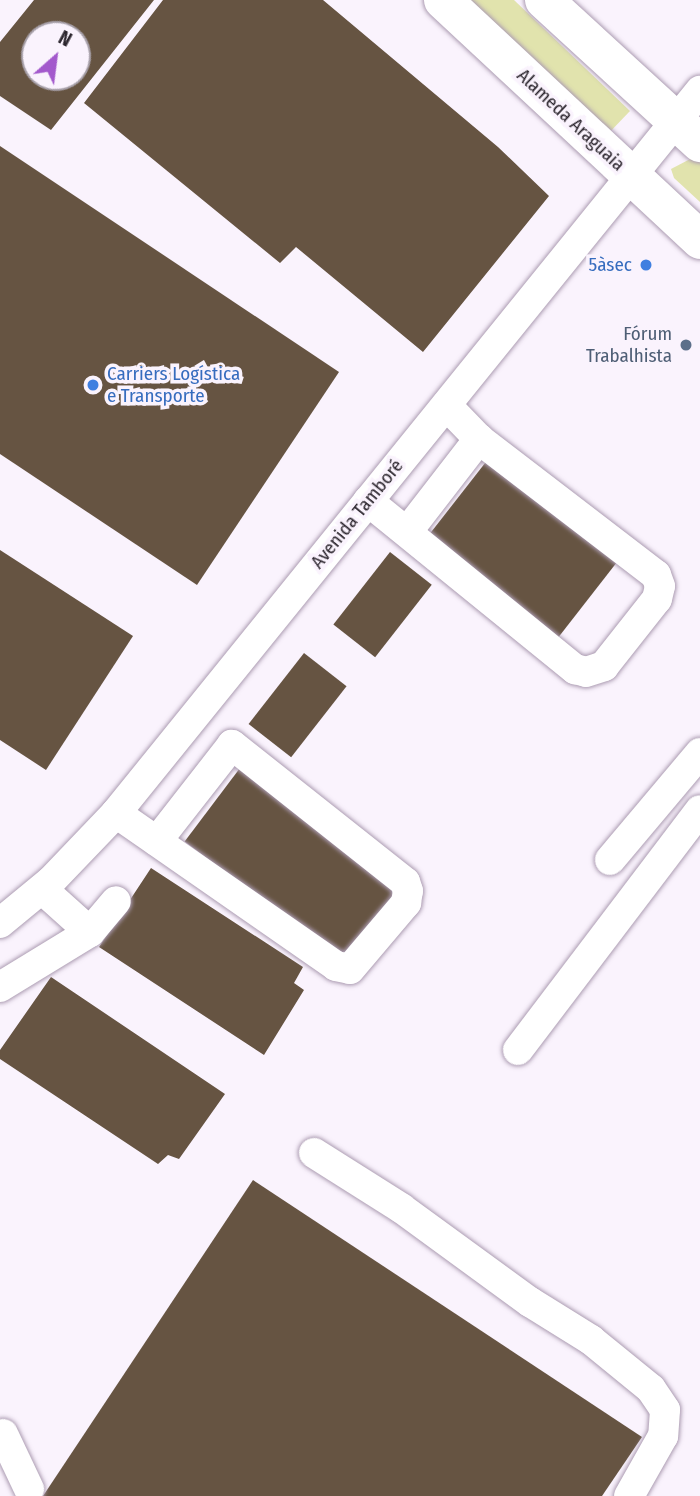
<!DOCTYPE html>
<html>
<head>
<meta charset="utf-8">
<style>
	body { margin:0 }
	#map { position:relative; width:700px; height:1496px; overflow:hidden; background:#faf3fd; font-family:"Fira Sans Condensed",sans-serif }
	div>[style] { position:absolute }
	.green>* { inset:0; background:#e1e3ad }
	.building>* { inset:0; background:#665442; transform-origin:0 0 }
	.roads { filter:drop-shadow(0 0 2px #ac9cb2) drop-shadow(0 0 2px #ac9cb2) }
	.minor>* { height:30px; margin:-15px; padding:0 15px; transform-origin:15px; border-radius:15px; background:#fff }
	.major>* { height:38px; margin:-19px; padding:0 19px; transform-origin:19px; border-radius:19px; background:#fff }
	.dots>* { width:19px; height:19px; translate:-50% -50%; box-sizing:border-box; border:4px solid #faf3fd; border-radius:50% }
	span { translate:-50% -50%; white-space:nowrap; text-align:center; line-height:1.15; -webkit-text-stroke:7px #faf3fd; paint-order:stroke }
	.street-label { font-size:19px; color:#2a242c }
	.shop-label { font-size:19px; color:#366cbe }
	.right { translate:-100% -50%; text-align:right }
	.left { translate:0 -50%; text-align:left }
	.service-label { font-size:19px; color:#4e5e75 }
	.north { position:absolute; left:21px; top:21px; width:70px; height:70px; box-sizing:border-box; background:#faf3fd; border:2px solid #a7a0a9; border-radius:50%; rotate:28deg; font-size:19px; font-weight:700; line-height:28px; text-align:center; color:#2a242c }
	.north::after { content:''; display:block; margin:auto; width:24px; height:32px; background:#a359cc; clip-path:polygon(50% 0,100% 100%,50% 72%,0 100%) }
</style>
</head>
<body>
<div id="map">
	<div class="green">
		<i style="clip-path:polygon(465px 0,514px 0,630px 111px,606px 136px)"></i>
		<i style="clip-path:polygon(694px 157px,700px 162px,700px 202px,674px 178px,671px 169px)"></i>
	</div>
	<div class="building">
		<i style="clip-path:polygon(evenodd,34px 0,154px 0,51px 130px,0 96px,0 42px,34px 0,35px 35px,77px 35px,77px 77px,35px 77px,35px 35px)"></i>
		<i style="clip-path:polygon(163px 0,323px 0,498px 147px,549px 196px,423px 352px,296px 247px,280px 263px,84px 103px)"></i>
		<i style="clip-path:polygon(0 146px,339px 372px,197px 585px,0 454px)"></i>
		<i style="left:489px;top:458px;width:165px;height:100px;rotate:38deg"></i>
		<i style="clip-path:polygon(0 550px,133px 636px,46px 770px,0 740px)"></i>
		<i style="left:390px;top:552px;width:53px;height:92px;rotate:38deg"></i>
		<i style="left:304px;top:653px;width:54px;height:90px;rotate:38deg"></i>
		<i style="left:240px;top:768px;width:200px;height:92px;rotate:37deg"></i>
		<i style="clip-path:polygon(151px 868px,303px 967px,294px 983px,304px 990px,264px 1055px,99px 947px)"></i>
		<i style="clip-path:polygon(51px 977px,225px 1094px,179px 1159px,168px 1155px,158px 1164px,0 1059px,0 1050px)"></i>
		<i style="clip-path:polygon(253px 1180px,642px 1437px,602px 1496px,43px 1496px)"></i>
	</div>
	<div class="roads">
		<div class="minor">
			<i style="left:368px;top:501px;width:267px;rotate:39.1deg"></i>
			<i style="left:575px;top:669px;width:11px;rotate:15deg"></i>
			<i style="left:586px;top:672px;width:19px;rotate:-18deg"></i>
			<i style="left:604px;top:666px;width:85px;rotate:-51.7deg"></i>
			<i style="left:657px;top:599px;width:13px;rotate:-77deg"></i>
			<i style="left:660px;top:586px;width:12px;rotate:-110deg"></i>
			<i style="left:656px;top:575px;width:223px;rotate:-142.5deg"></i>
			<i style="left:479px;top:439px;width:47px;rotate:-134.1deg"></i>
			<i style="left:407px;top:532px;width:118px;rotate:-52.3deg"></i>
			<i style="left:116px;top:813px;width:268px;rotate:34.8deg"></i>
			<i style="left:336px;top:966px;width:14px;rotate:12deg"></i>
			<i style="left:350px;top:969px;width:87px;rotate:-49.7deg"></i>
			<i style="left:406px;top:903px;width:12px;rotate:-81deg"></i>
			<i style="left:408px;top:891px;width:9px;rotate:-108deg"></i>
			<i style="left:405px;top:882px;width:221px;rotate:-141.6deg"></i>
			<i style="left:232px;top:745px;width:122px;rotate:128deg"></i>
			<i style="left:610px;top:860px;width:140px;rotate:-49.9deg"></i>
			<i style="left:42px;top:889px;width:64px;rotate:41.9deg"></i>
			<i style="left:90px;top:932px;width:40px;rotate:-50deg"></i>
			<i style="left:0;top:923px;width:66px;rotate:-39.5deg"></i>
			<i style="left:51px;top:881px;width:94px;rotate:-46.3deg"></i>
			<i style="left:116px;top:813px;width:929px;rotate:-51.03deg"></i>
			<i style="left:0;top:987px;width:105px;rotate:-31.4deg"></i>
			<i style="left:518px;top:1050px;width:301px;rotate:-52.8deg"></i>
			<i style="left:314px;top:1153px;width:103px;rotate:32.3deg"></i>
			<i style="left:401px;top:1208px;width:160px;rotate:36.1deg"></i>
			<i style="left:530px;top:1302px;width:72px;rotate:31.9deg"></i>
			<i style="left:591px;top:1340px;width:77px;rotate:39.2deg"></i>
			<i style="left:651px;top:1389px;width:25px;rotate:56deg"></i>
			<i style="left:665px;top:1410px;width:26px;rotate:94deg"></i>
			<i style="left:663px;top:1436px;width:69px;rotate:119.5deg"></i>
			<i style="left:3px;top:1434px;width:61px;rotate:64.7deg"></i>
		</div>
		<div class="major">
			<i style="left:443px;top:0;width:352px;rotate:43deg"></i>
			<i style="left:544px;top:0;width:212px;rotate:42.5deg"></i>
		</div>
	</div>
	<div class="dots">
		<i style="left:646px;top:265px;background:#3f7fe0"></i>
		<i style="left:686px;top:345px;background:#5c6f8a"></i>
		<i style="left:93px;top:385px;background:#3f7fe0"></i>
	</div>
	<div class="street-label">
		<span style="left:571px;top:120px;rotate:43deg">Alameda Araguaia</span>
		<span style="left:357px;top:514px;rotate:-51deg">Avenida Tamboré</span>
	</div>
	<div class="shop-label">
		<span class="right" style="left:632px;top:265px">5àsec</span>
		<span class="left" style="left:107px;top:385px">Carriers Logística<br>e Transporte</span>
	</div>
	<div class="service-label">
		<span class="right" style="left:672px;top:345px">Fórum<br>Trabalhista</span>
	</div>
	<div class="north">N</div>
</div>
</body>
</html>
